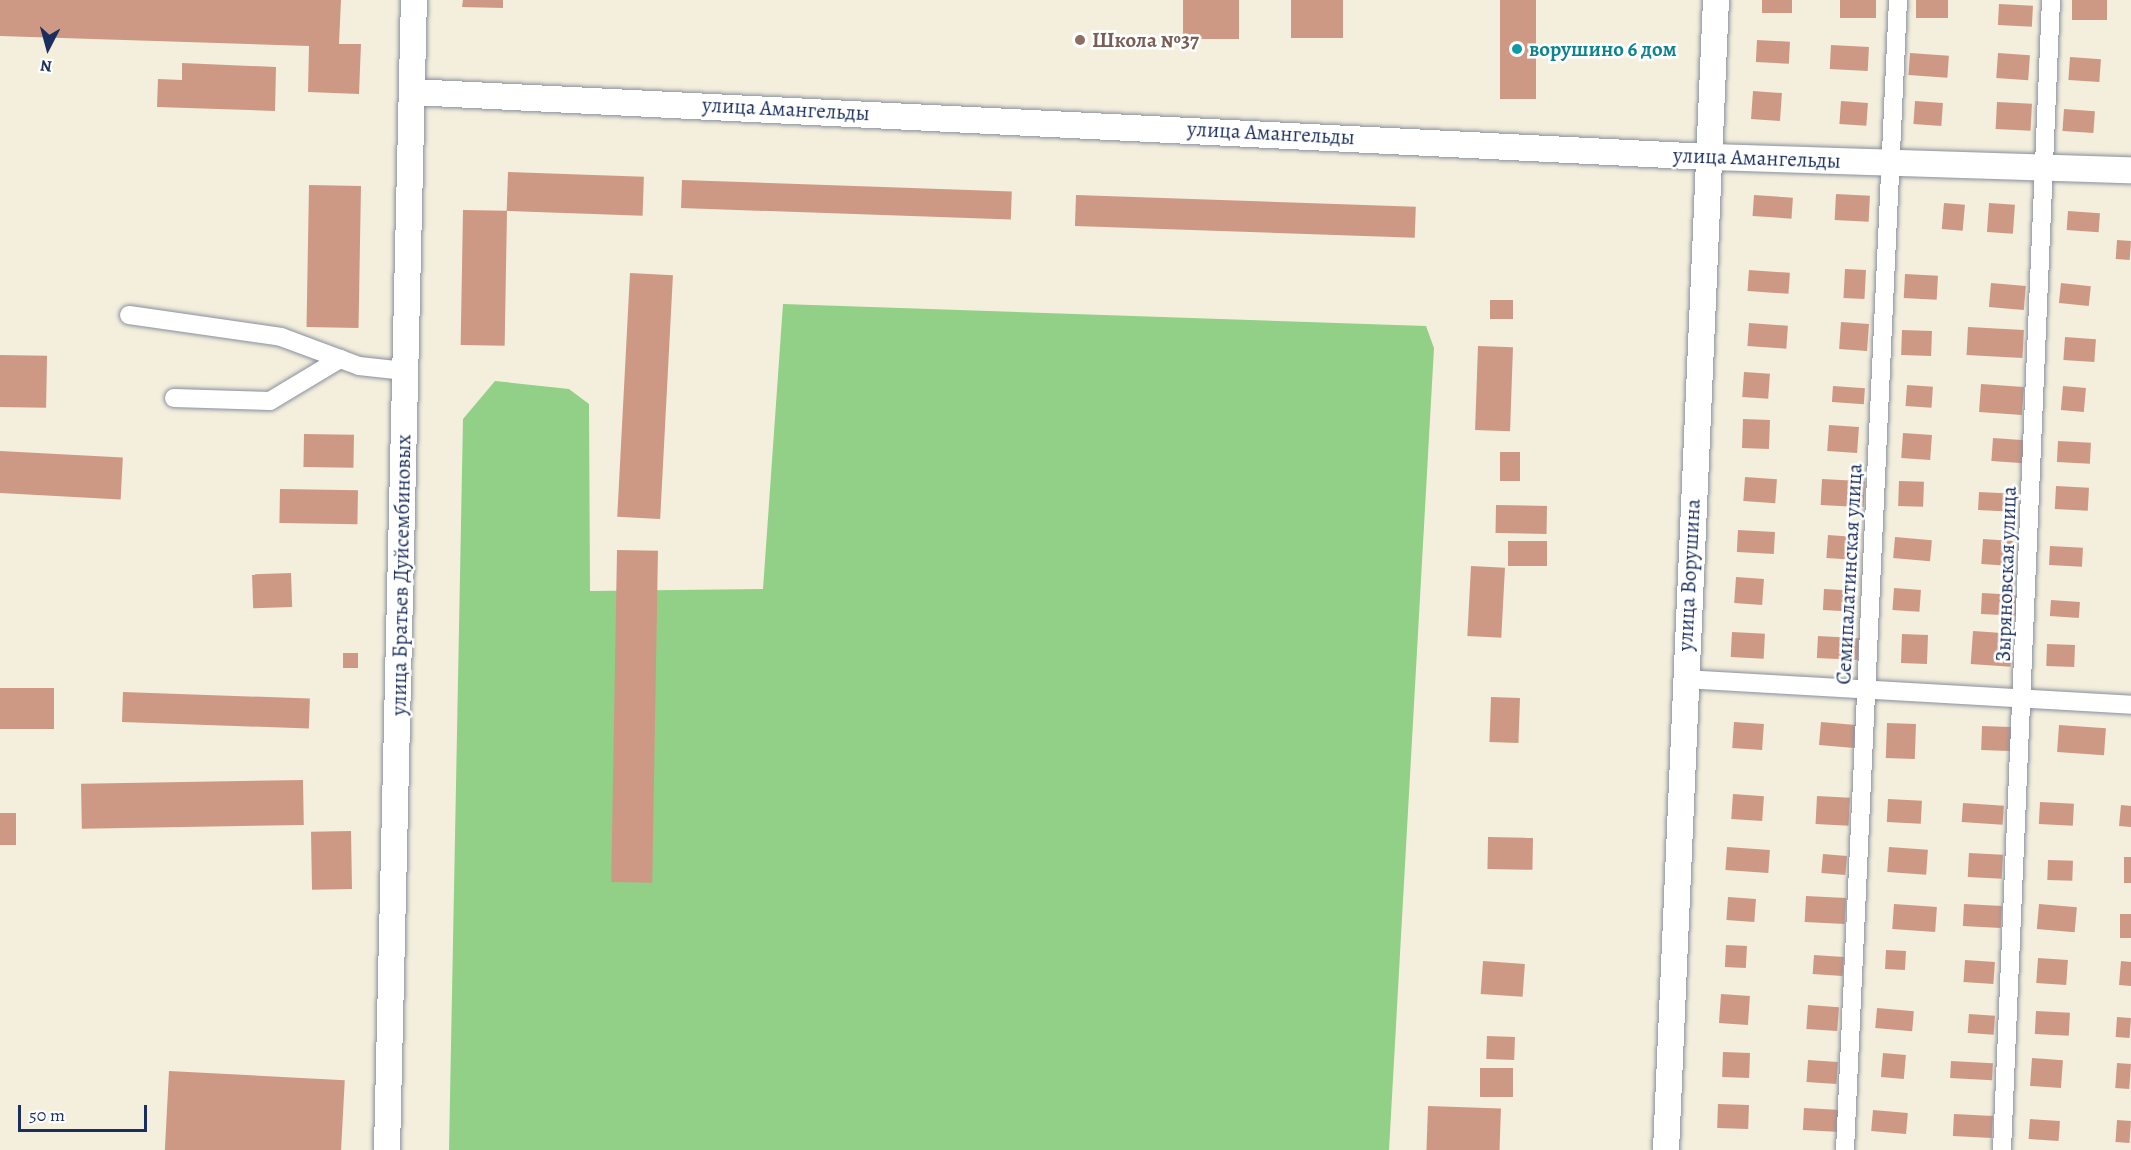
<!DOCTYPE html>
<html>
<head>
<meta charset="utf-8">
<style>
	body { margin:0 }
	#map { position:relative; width:2131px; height:1150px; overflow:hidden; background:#f4efdd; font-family:Alegreya,serif }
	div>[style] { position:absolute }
	.green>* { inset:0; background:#91d086 }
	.building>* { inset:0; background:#ce9984; transform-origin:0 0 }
	.roads { filter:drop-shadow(0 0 2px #888f9e) drop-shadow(0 0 2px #888f9e) }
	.street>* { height:18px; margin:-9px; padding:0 9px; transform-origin:9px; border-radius:9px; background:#fff }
	.secondary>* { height:26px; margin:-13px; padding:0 13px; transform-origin:13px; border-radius:13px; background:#fff }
	.dots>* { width:16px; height:16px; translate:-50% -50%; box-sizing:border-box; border:3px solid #fff; border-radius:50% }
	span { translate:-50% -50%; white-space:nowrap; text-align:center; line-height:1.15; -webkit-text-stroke:5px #fff; paint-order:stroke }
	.education-label { font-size:21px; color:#785e54; font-weight:700 }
	.left { translate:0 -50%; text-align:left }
	.culture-label { font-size:21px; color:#0d838f; font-weight:700 }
	.street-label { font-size:21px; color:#1b2f5e }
	.north { position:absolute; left:18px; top:18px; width:60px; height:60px; -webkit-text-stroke:4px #fff; paint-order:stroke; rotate:186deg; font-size:16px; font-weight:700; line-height:24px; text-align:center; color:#1b2f5e }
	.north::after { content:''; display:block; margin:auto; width:21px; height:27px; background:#1b2f5e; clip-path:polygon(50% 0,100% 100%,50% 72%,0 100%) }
	.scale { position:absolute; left:18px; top:1105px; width:129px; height:27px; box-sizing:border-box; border:3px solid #1b2f5e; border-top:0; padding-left:8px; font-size:18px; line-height:21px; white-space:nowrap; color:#1b2f5e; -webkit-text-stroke:4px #fff; paint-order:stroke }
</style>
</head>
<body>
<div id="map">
	<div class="green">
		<i style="clip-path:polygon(783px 304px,1426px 326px,1434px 348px,1389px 1150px,449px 1150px,463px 419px,495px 381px,569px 389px,589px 404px,590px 591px,763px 589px)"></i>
	</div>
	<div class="building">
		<i style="clip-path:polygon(0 0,341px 0,339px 44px,361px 44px,359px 94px,308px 92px,309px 46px,0 36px)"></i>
		<i style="clip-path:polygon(463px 0,503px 0,503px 8px,462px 7px)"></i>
		<i style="left:1183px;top:0;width:56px;height:39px"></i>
		<i style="left:1291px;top:0;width:52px;height:38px"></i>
		<i style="left:1500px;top:0;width:36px;height:99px"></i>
		<i style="left:1762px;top:0;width:30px;height:13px"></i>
		<i style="left:1840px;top:0;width:36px;height:18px"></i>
		<i style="left:1916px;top:0;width:32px;height:18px"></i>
		<i style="left:2072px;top:0;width:35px;height:20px"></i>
		<i style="left:1999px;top:4px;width:34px;height:21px;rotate:3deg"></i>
		<i style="left:1757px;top:40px;width:33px;height:22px;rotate:3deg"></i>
		<i style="left:1831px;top:45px;width:38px;height:24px;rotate:3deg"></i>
		<i style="left:1910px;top:53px;width:39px;height:22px;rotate:4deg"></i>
		<i style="left:1998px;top:53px;width:32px;height:25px;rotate:4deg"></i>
		<i style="left:2070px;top:57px;width:31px;height:23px;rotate:4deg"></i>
		<i style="clip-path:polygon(182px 63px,276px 67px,275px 111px,157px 107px,158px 79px,182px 80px)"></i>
		<i style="left:1753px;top:91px;width:29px;height:28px;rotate:4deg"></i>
		<i style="left:1841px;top:101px;width:27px;height:23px;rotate:4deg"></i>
		<i style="left:1915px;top:101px;width:28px;height:23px;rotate:4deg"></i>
		<i style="left:1997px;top:102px;width:35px;height:27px;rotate:3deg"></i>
		<i style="left:2064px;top:109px;width:31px;height:22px;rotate:4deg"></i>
		<i style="left:508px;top:172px;width:136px;height:39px;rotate:2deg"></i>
		<i style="left:682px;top:180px;width:330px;height:28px;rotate:2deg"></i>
		<i style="left:309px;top:185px;width:52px;height:142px;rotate:1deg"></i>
		<i style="left:1836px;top:194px;width:34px;height:26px;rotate:3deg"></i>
		<i style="left:1076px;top:195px;width:340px;height:31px;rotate:2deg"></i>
		<i style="left:1754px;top:195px;width:39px;height:21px;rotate:4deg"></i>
		<i style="left:1944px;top:203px;width:21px;height:26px;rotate:5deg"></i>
		<i style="left:1989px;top:203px;width:26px;height:29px;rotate:4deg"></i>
		<i style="left:463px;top:210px;width:44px;height:135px;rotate:1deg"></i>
		<i style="left:2068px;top:211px;width:32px;height:19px;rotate:4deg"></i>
		<i style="left:2117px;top:240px;width:14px;height:19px;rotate:4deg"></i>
		<i style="left:1845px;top:269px;width:21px;height:29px;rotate:3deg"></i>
		<i style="left:1749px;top:270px;width:41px;height:21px;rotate:4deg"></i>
		<i style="left:630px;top:273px;width:43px;height:244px;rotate:3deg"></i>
		<i style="left:1905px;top:274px;width:33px;height:24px;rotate:3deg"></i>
		<i style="left:1991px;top:283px;width:35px;height:24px;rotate:5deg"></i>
		<i style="left:2061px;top:283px;width:30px;height:20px;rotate:6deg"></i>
		<i style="left:1490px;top:300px;width:23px;height:19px"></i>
		<i style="left:1841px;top:322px;width:28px;height:27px;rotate:4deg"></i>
		<i style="left:1749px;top:323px;width:39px;height:23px;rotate:4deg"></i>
		<i style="left:1968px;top:327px;width:56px;height:28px;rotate:3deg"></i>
		<i style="left:1902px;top:330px;width:30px;height:25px;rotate:2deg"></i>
		<i style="left:2065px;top:337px;width:31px;height:23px;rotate:4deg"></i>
		<i style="left:1478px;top:346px;width:35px;height:84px;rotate:2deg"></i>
		<i style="left:0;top:355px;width:47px;height:52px;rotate:1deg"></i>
		<i style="left:1744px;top:372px;width:26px;height:25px;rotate:4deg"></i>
		<i style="left:1981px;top:384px;width:43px;height:28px;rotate:4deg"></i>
		<i style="left:1907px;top:385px;width:26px;height:21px;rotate:4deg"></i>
		<i style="left:1833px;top:386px;width:32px;height:16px;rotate:4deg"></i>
		<i style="left:2063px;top:386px;width:23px;height:24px;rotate:5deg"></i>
		<i style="left:1743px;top:419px;width:27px;height:29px;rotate:2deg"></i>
		<i style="left:1829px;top:425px;width:30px;height:26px;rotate:4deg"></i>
		<i style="left:1903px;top:433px;width:29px;height:25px;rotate:4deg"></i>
		<i style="left:304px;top:434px;width:50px;height:33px;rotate:1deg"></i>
		<i style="left:1993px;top:438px;width:32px;height:23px;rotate:4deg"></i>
		<i style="left:2058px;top:441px;width:33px;height:21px;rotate:3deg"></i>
		<i style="left:0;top:451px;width:123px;height:42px;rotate:3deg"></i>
		<i style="left:1500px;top:452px;width:20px;height:29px"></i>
		<i style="left:1745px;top:477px;width:32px;height:24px;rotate:4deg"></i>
		<i style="left:1822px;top:479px;width:43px;height:26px;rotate:3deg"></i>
		<i style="left:1899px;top:481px;width:25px;height:25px;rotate:2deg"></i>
		<i style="left:2056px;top:486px;width:33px;height:23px;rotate:3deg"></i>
		<i style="left:280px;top:489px;width:78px;height:34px;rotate:1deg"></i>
		<i style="left:1979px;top:492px;width:35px;height:18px;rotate:3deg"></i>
		<i style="left:1496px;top:505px;width:51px;height:28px;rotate:1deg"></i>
		<i style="left:1738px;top:530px;width:37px;height:22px;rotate:3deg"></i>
		<i style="left:1828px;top:535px;width:31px;height:23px;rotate:4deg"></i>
		<i style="left:1895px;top:537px;width:37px;height:21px;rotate:5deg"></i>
		<i style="left:1983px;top:539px;width:30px;height:25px;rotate:4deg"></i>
		<i style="left:1508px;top:541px;width:39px;height:25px"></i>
		<i style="left:2050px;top:546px;width:33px;height:19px;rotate:3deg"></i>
		<i style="left:617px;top:550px;width:41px;height:332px;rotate:1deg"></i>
		<i style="left:1471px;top:566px;width:34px;height:70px;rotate:3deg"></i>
		<i style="left:291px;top:573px;width:34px;height:39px;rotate:88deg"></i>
		<i style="left:1736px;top:577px;width:28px;height:26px;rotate:4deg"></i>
		<i style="left:1894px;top:588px;width:27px;height:22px;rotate:4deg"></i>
		<i style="left:1824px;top:589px;width:33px;height:21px;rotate:3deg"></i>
		<i style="left:1982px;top:593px;width:36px;height:21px;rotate:3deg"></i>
		<i style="left:2051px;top:600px;width:29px;height:16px;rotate:4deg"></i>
		<i style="left:1973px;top:631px;width:40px;height:33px;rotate:4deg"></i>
		<i style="left:1732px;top:632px;width:33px;height:25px;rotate:3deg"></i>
		<i style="left:1902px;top:634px;width:26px;height:29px;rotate:2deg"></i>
		<i style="left:1818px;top:636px;width:41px;height:22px;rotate:3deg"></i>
		<i style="left:2047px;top:644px;width:28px;height:22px;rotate:2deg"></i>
		<i style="left:343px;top:653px;width:15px;height:15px"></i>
		<i style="left:54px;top:688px;width:41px;height:54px;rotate:90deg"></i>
		<i style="left:123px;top:692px;width:187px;height:30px;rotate:2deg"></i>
		<i style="left:1491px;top:697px;width:29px;height:45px;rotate:2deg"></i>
		<i style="left:1734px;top:722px;width:30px;height:26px;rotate:4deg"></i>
		<i style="left:1821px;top:722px;width:35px;height:23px;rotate:5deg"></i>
		<i style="left:1887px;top:723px;width:29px;height:35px;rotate:2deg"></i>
		<i style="left:2059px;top:725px;width:47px;height:27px;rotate:4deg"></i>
		<i style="left:1982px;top:726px;width:29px;height:24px;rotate:2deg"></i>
		<i style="left:303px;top:780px;width:45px;height:222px;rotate:89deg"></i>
		<i style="left:1733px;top:794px;width:31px;height:25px;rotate:4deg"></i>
		<i style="left:1817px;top:796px;width:33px;height:28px;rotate:3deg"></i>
		<i style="left:1888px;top:799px;width:34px;height:23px;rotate:3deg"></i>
		<i style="left:2040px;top:802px;width:34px;height:22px;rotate:3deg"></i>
		<i style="left:1963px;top:803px;width:41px;height:19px;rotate:4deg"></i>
		<i style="clip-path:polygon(2121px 805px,2131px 806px,2131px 827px,2119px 826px)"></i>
		<i style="left:0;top:813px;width:16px;height:32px"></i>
		<i style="left:351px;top:831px;width:58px;height:40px;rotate:89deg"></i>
		<i style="left:1488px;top:837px;width:45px;height:32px;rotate:1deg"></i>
		<i style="left:1727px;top:847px;width:43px;height:23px;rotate:4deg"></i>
		<i style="left:1889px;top:847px;width:39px;height:25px;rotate:4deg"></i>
		<i style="left:1969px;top:853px;width:34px;height:24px;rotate:3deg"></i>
		<i style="left:1823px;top:854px;width:24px;height:19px;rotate:5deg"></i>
		<i style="left:2124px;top:857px;width:7px;height:26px"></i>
		<i style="left:2048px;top:860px;width:25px;height:20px;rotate:2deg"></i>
		<i style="left:1806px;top:896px;width:40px;height:26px;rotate:3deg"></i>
		<i style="left:1728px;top:897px;width:28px;height:23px;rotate:4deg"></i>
		<i style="left:1894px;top:904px;width:43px;height:25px;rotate:4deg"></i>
		<i style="left:1964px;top:904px;width:38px;height:22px;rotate:3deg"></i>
		<i style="left:2039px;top:904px;width:38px;height:25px;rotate:5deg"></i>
		<i style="left:2120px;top:914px;width:11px;height:24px"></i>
		<i style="left:1726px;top:945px;width:21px;height:22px;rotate:3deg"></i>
		<i style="left:1886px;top:950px;width:20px;height:19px;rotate:3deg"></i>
		<i style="left:1814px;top:955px;width:30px;height:19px;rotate:4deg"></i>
		<i style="left:2038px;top:958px;width:30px;height:25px;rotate:4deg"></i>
		<i style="left:1965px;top:960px;width:30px;height:22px;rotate:4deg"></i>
		<i style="left:1483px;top:961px;width:42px;height:33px;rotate:4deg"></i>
		<i style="clip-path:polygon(2121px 961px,2131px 962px,2131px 986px,2119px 985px)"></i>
		<i style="left:1721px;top:994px;width:29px;height:29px;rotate:4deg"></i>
		<i style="left:1808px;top:1005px;width:31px;height:24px;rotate:4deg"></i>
		<i style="left:1877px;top:1008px;width:37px;height:20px;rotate:5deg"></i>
		<i style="left:2036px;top:1011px;width:34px;height:23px;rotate:3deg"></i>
		<i style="left:1969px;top:1014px;width:26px;height:19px;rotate:4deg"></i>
		<i style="left:2117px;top:1017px;width:14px;height:20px;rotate:4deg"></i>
		<i style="left:1487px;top:1036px;width:28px;height:23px;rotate:2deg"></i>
		<i style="left:1723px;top:1052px;width:27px;height:25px;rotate:2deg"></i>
		<i style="left:1883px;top:1053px;width:23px;height:24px;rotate:5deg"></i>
		<i style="left:2032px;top:1058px;width:31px;height:28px;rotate:4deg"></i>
		<i style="left:1808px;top:1060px;width:30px;height:22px;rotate:4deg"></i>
		<i style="left:1951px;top:1061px;width:42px;height:17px;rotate:3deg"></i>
		<i style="left:2117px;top:1063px;width:14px;height:25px;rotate:4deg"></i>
		<i style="left:1480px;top:1068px;width:33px;height:29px"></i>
		<i style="left:169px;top:1071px;width:176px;height:79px;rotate:3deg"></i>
		<i style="left:1718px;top:1104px;width:31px;height:24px;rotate:2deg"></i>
		<i style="left:1428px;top:1106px;width:73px;height:44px;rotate:2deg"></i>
		<i style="left:1804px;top:1108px;width:37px;height:22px;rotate:3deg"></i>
		<i style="left:1873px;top:1110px;width:35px;height:21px;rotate:5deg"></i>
		<i style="left:1954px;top:1114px;width:39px;height:22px;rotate:3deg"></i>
		<i style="left:2030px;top:1119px;width:30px;height:20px;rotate:4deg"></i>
		<i style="left:2117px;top:1120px;width:14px;height:22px;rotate:4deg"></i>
	</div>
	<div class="roads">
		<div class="street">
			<i style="left:129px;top:315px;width:154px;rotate:8.2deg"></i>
			<i style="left:281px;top:337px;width:83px;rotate:20.4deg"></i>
			<i style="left:359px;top:366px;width:46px;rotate:6.2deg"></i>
			<i style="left:174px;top:398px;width:96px;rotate:1.8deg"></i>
			<i style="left:270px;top:401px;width:82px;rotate:-31deg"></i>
			<i style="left:1684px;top:679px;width:448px;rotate:3.3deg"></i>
			<i style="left:1845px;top:1150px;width:1151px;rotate:-87.36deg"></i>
			<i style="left:2002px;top:1150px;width:1151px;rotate:-87.56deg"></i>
		</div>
		<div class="secondary">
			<i style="left:412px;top:92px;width:1299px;rotate:2.87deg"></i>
			<i style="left:1709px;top:157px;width:422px;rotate:1.8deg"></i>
			<i style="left:387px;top:1150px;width:1150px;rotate:-88.66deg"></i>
			<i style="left:1666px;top:1150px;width:1151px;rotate:-87.51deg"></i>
		</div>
	</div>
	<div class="dots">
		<i style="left:1080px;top:40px;background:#8d6e63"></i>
		<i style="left:1517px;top:49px;background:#0f9aa8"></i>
	</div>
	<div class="education-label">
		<span class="left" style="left:1092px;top:40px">Школа №37</span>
	</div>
	<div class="culture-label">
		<span class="left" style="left:1529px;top:49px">ворушино 6 дом</span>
	</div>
	<div class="street-label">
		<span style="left:786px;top:109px;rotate:3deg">улица Амангельды</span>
		<span style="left:1271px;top:133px;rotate:3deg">улица Амангельды</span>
		<span style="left:1757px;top:158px;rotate:2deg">улица Амангельды</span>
		<span style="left:1849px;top:574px;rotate:-87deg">Семипалатинская улица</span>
		<span style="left:2006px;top:574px;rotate:-88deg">Зыряновская улица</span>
		<span style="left:401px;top:575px;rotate:-89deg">улица Братьев Дуйсембиновых</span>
		<span style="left:1689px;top:575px;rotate:-87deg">улица Ворушина</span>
	</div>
	<div class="north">N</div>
	<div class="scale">50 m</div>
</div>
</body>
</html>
